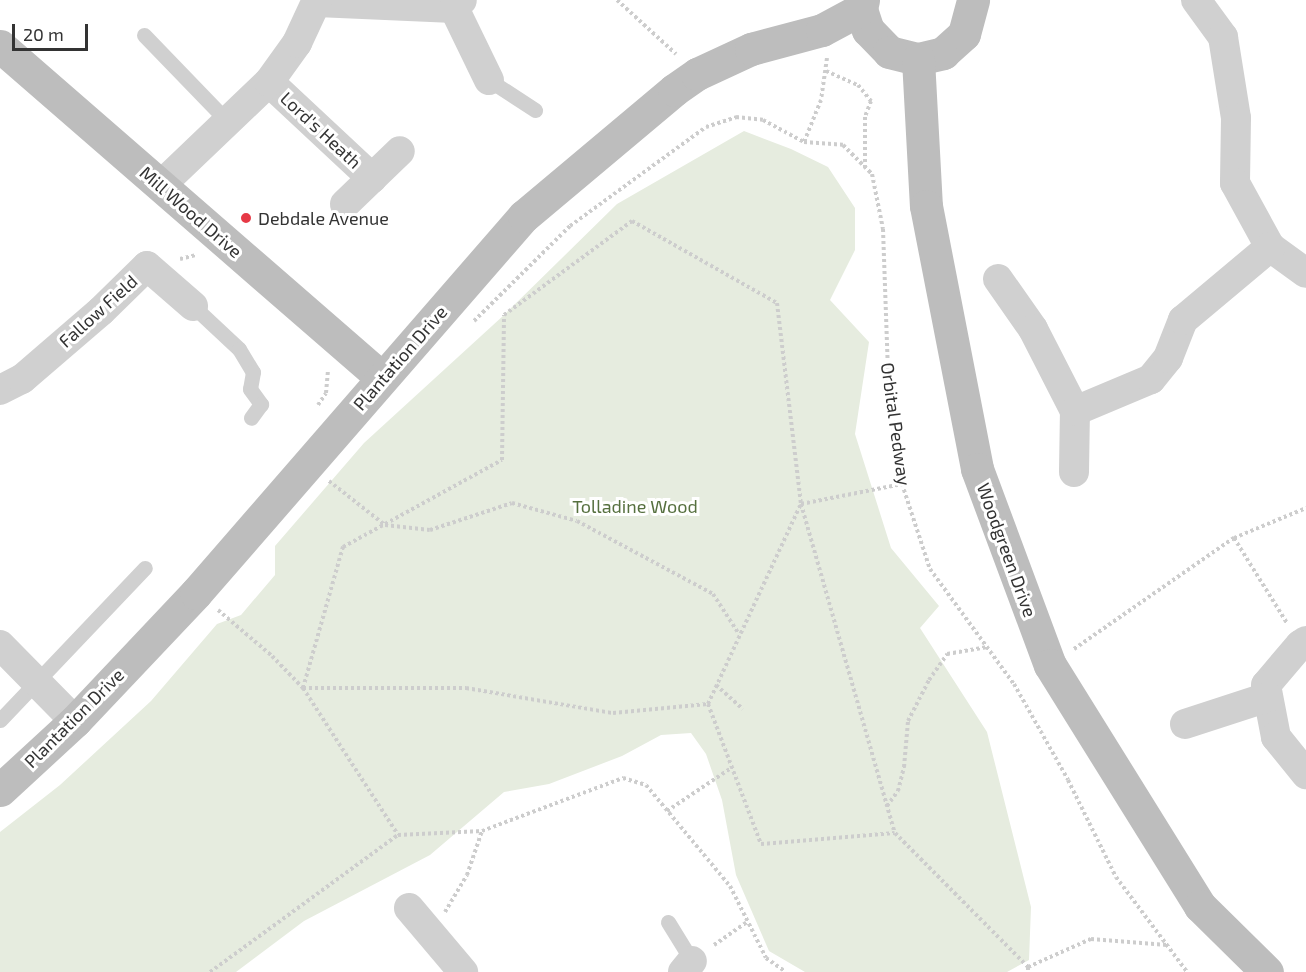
<!DOCTYPE html>
<html>
<head>
<meta charset="utf-8">
<style>
	body { margin:0 }
	#map { position:relative; width:1306px; height:972px; overflow:hidden; background:#fff; font-family:"Exo 2",sans-serif }
	div>[style] { position:absolute }
	.green>* { inset:0; background:#e6ecdf }
	.path>* { height:4px; margin-top:-2px; transform-origin:0; background:repeating-linear-gradient(90deg,#cdcdcd 0 3px,transparent 0 6px) }
	.lane>* { height:15px; margin:-7.5px; padding:0 7.5px; transform-origin:7.5px; border-radius:7.5px; background:#d0d0d0 }
	.street>* { height:30px; margin:-15px; padding:0 15px; transform-origin:15px; border-radius:15px; background:#d0d0d0 }
	.secondary>* { height:33px; margin:-16.5px; padding:0 16.5px; transform-origin:16.5px; border-radius:16.5px; background:#bdbdbd }
	.dots>* { width:16px; height:16px; translate:-50% -50%; box-sizing:border-box; border:3px solid #fff; border-radius:50% }
	span { translate:-50% -50%; white-space:nowrap; text-align:center; line-height:1.15; -webkit-text-stroke:6px #fff; paint-order:stroke }
	.street-label { font-size:18px; color:#333 }
	.poi-label { font-size:18px; color:#333 }
	.left { translate:0 -50%; text-align:left }
	.park-label { font-size:18px; color:#56703f }
	.scale { position:absolute; left:12px; top:24px; width:76px; height:27px; box-sizing:border-box; border:3px solid #333; border-top:0; padding-left:8px; font-size:18px; line-height:21px; white-space:nowrap; color:#333; -webkit-text-stroke:4px #fff; paint-order:stroke }
</style>
</head>
<body>
<div id="map">
	<div class="green">
		<i style="clip-path:polygon(744px 131px,791px 149px,828px 167px,855px 208px,855px 250px,830px 300px,869px 342px,855px 434px,891px 548px,939px 606px,920px 628px,987px 732px,1031px 907px,1029px 960px,1007px 972px,805px 972px,769px 951px,736px 875px,722px 800px,706px 754px,691px 733px,661px 735px,622px 756px,549px 784px,504px 792px,430px 855px,304px 921px,236px 972px,0 972px,0 832px,60px 785px,151px 701px,217px 624px,241px 615px,275px 575px,275px 546px,364px 443px,504px 315px,617px 204px)"></i>
	</div>
	<div class="path">
		<i style="left:617px;top:0;width:80px;rotate:42.5deg"></i>
		<i style="left:827px;top:58px;width:42px;rotate:98.1deg"></i>
		<i style="left:821px;top:100px;width:45px;rotate:112deg"></i>
		<i style="left:804px;top:142px;width:39px;rotate:4deg"></i>
		<i style="left:843px;top:145px;width:41px;rotate:45deg"></i>
		<i style="left:872px;top:174px;width:56px;rotate:78.7deg"></i>
		<i style="left:883px;top:229px;width:168px;rotate:88deg"></i>
		<i style="left:889px;top:397px;width:88px;rotate:81.5deg"></i>
		<i style="left:902px;top:484px;width:89px;rotate:71.8deg"></i>
		<i style="left:930px;top:569px;width:142px;rotate:53.9deg"></i>
		<i style="left:1014px;top:684px;width:110px;rotate:60.6deg"></i>
		<i style="left:1068px;top:780px;width:108px;rotate:63.7deg"></i>
		<i style="left:1116px;top:877px;width:119px;rotate:53.2deg"></i>
		<i style="left:826px;top:71px;width:35px;rotate:24deg"></i>
		<i style="left:858px;top:85px;width:21px;rotate:51deg"></i>
		<i style="left:871px;top:101px;width:17px;rotate:111deg"></i>
		<i style="left:865px;top:117px;width:50px;rotate:90deg"></i>
		<i style="left:180px;top:259px;width:16px;rotate:-14deg"></i>
		<i style="left:474px;top:321px;width:135px;rotate:-44.7deg"></i>
		<i style="left:570px;top:226px;width:168px;rotate:-36.1deg"></i>
		<i style="left:706px;top:127px;width:32px;rotate:-18deg"></i>
		<i style="left:736px;top:117px;width:27px;rotate:6deg"></i>
		<i style="left:763px;top:120px;width:47px;rotate:28.2deg"></i>
		<i style="left:318px;top:405px;width:14px;rotate:-56deg"></i>
		<i style="left:326px;top:393px;width:23px;rotate:-85deg"></i>
		<i style="left:329px;top:481px;width:71px;rotate:38.2deg"></i>
		<i style="left:385px;top:525px;width:45px;rotate:6.3deg"></i>
		<i style="left:430px;top:530px;width:86px;rotate:-18.2deg"></i>
		<i style="left:512px;top:503px;width:67px;rotate:15.5deg"></i>
		<i style="left:577px;top:521px;width:154px;rotate:28.2deg"></i>
		<i style="left:713px;top:594px;width:48px;rotate:57deg"></i>
		<i style="left:1234px;top:538px;width:100px;rotate:58.1deg"></i>
		<i style="left:218px;top:610px;width:71px;rotate:40.4deg"></i>
		<i style="left:272px;top:656px;width:45px;rotate:45.9deg"></i>
		<i style="left:303px;top:688px;width:175px;rotate:57.1deg"></i>
		<i style="left:1074px;top:649px;width:195px;rotate:-34.8deg"></i>
		<i style="left:1234px;top:538px;width:78px;rotate:-22.6deg"></i>
		<i style="left:716px;top:685px;width:36px;rotate:42deg"></i>
		<i style="left:303px;top:688px;width:147px;rotate:-74.2deg"></i>
		<i style="left:343px;top:547px;width:181px;rotate:-28.7deg"></i>
		<i style="left:502px;top:460px;width:145px;rotate:-89.2deg"></i>
		<i style="left:504px;top:315px;width:159px;rotate:-36.3deg"></i>
		<i style="left:632px;top:221px;width:167px;rotate:29.5deg"></i>
		<i style="left:777px;top:303px;width:202px;rotate:83.2deg"></i>
		<i style="left:801px;top:504px;width:342px;rotate:74.1deg"></i>
		<i style="left:895px;top:833px;width:189px;rotate:45.2deg"></i>
		<i style="left:1028px;top:967px;width:5px;rotate:90deg"></i>
		<i style="left:303px;top:688px;width:163px"></i>
		<i style="left:466px;top:688px;width:149px;rotate:9.7deg"></i>
		<i style="left:613px;top:713px;width:95px;rotate:-5.4deg"></i>
		<i style="left:708px;top:704px;width:221px;rotate:-65.1deg"></i>
		<i style="left:801px;top:504px;width:103px;rotate:-11.2deg"></i>
		<i style="left:708px;top:704px;width:150px;rotate:69.3deg"></i>
		<i style="left:761px;top:844px;width:134px;rotate:-4.7deg"></i>
		<i style="left:887px;top:806px;width:19px;rotate:-54deg"></i>
		<i style="left:898px;top:791px;width:25px;rotate:-76deg"></i>
		<i style="left:904px;top:767px;width:46px;rotate:-85deg"></i>
		<i style="left:908px;top:721px;width:46px;rotate:-62.9deg"></i>
		<i style="left:929px;top:680px;width:32px;rotate:-55deg"></i>
		<i style="left:947px;top:654px;width:41px;rotate:-9.9deg"></i>
		<i style="left:667px;top:811px;width:77px;rotate:-33.9deg"></i>
		<i style="left:445px;top:912px;width:43px;rotate:-59.3deg"></i>
		<i style="left:467px;top:875px;width:46px;rotate:-71.2deg"></i>
		<i style="left:714px;top:945px;width:40px;rotate:-34.9deg"></i>
		<i style="left:1028px;top:967px;width:69px;rotate:-24deg"></i>
		<i style="left:1091px;top:939px;width:76px;rotate:4.5deg"></i>
		<i style="left:210px;top:972px;width:233px;rotate:-36.1deg"></i>
		<i style="left:398px;top:835px;width:84px;rotate:-2.7deg"></i>
		<i style="left:482px;top:831px;width:151px;rotate:-20.6deg"></i>
		<i style="left:623px;top:778px;width:24px;rotate:17deg"></i>
		<i style="left:646px;top:785px;width:131px;rotate:50.3deg"></i>
		<i style="left:730px;top:886px;width:80px;rotate:63.4deg"></i>
		<i style="left:766px;top:958px;width:24px;rotate:35deg"></i>
	</div>
	<div class="lane">
		<i style="left:144px;top:35px;width:118px;rotate:46deg"></i>
		<i style="left:489px;top:80px;width:55px;rotate:33.1deg"></i>
		<i style="left:193px;top:306px;width:63px;rotate:43.1deg"></i>
		<i style="left:239px;top:349px;width:27px;rotate:59deg"></i>
		<i style="left:253px;top:372px;width:17px;rotate:100deg"></i>
		<i style="left:250px;top:389px;width:19px;rotate:54deg"></i>
		<i style="left:261px;top:404px;width:17px;rotate:126deg"></i>
		<i style="left:0;top:720px;width:210px;rotate:-46.4deg"></i>
		<i style="left:668px;top:922px;width:46px;rotate:58.4deg"></i>
	</div>
	<div class="street">
		<i style="left:1196px;top:0;width:46px;rotate:53.9deg"></i>
		<i style="left:1223px;top:37px;width:82px;rotate:80.9deg"></i>
		<i style="left:1236px;top:118px;width:65px;rotate:90.9deg"></i>
		<i style="left:1235px;top:183px;width:73px;rotate:61.3deg"></i>
		<i style="left:1270px;top:247px;width:44px;rotate:35.8deg"></i>
		<i style="left:317px;top:2px;width:137px;rotate:2.5deg"></i>
		<i style="left:454px;top:8px;width:11px;rotate:-45deg"></i>
		<i style="left:454px;top:8px;width:80px;rotate:64.1deg"></i>
		<i style="left:269px;top:82px;width:141px;rotate:43deg"></i>
		<i style="left:160px;top:186px;width:151px;rotate:-43.7deg"></i>
		<i style="left:269px;top:82px;width:48px;rotate:-54.3deg"></i>
		<i style="left:297px;top:43px;width:47px;rotate:-65.1deg"></i>
		<i style="left:345px;top:204px;width:76px;rotate:-43.9deg"></i>
		<i style="left:998px;top:279px;width:61px;rotate:55deg"></i>
		<i style="left:1033px;top:329px;width:92px;rotate:62.9deg"></i>
		<i style="left:0;top:390px;width:25px;rotate:-27deg"></i>
		<i style="left:22px;top:379px;width:104px;rotate:-40.7deg"></i>
		<i style="left:101px;top:311px;width:64px;rotate:-44.4deg"></i>
		<i style="left:147px;top:266px;width:61px;rotate:41deg"></i>
		<i style="left:1074px;top:472px;width:61px;rotate:-89.1deg"></i>
		<i style="left:1075px;top:411px;width:82px;rotate:-22.8deg"></i>
		<i style="left:1151px;top:379px;width:27px;rotate:-51deg"></i>
		<i style="left:1168px;top:358px;width:41px;rotate:-68.5deg"></i>
		<i style="left:1183px;top:320px;width:114px;rotate:-40deg"></i>
		<i style="left:1306px;top:641px;width:7px;rotate:146deg"></i>
		<i style="left:1300px;top:645px;width:52px;rotate:130.4deg"></i>
		<i style="left:1266px;top:685px;width:53px;rotate:79.1deg"></i>
		<i style="left:1276px;top:737px;width:48px;rotate:51deg"></i>
		<i style="left:0;top:645px;width:107px;rotate:45.4deg"></i>
		<i style="left:1185px;top:724px;width:87px;rotate:-18deg"></i>
		<i style="left:409px;top:908px;width:84px;rotate:49.8deg"></i>
		<i style="left:683px;top:972px;width:14px;rotate:-51deg"></i>
	</div>
	<div class="secondary">
		<i style="left:863px;top:0;width:9px;rotate:103deg"></i>
		<i style="left:861px;top:9px;width:22px;rotate:72deg"></i>
		<i style="left:868px;top:30px;width:30px;rotate:46deg"></i>
		<i style="left:889px;top:52px;width:30px;rotate:14deg"></i>
		<i style="left:918px;top:59px;width:26px;rotate:-13deg"></i>
		<i style="left:943px;top:53px;width:28px;rotate:-42deg"></i>
		<i style="left:964px;top:34px;width:35px;rotate:-75deg"></i>
		<i style="left:0;top:46px;width:506px;rotate:40.99deg"></i>
		<i style="left:918px;top:59px;width:147px;rotate:86.9deg"></i>
		<i style="left:926px;top:206px;width:268px;rotate:79deg"></i>
		<i style="left:977px;top:469px;width:209px;rotate:69.6deg"></i>
		<i style="left:1050px;top:665px;width:284px;rotate:58.1deg"></i>
		<i style="left:1200px;top:906px;width:94px;rotate:44.6deg"></i>
		<i style="left:0;top:790px;width:102px;rotate:-42.6deg"></i>
		<i style="left:75px;top:721px;width:176px;rotate:-46.6deg"></i>
		<i style="left:196px;top:593px;width:500px;rotate:-49deg"></i>
		<i style="left:524px;top:216px;width:196px;rotate:-40deg"></i>
		<i style="left:674px;top:90px;width:28px;rotate:-35deg"></i>
		<i style="left:697px;top:74px;width:60px;rotate:-24.8deg"></i>
		<i style="left:751px;top:49px;width:73px;rotate:-15deg"></i>
		<i style="left:822px;top:30px;width:44px;rotate:-28.3deg"></i>
	</div>
	<div class="dots">
		<i style="left:246px;top:218px;background:#e63946"></i>
	</div>
	<div class="street-label">
		<span style="left:321px;top:130px;rotate:43deg">Lord's Heath</span>
		<span style="left:191px;top:212px;rotate:41deg">Mill Wood Drive</span>
		<span style="left:98px;top:311px;rotate:-42deg">Fallow Field</span>
		<span style="left:400px;top:358px;rotate:-49deg">Plantation Drive</span>
		<span style="left:896px;top:424px;rotate:82deg">Orbital Pedway</span>
		<span style="left:1007px;top:550px;rotate:70deg">Woodgreen Drive</span>
		<span style="left:74px;top:718px;rotate:-45deg">Plantation Drive</span>
	</div>
	<div class="poi-label">
		<span class="left" style="left:258px;top:218px">Debdale Avenue</span>
	</div>
	<div class="park-label">
		<span style="left:635px;top:506px">Tolladine Wood</span>
	</div>
	<div class="scale">20 m</div>
</div>
</body>
</html>
